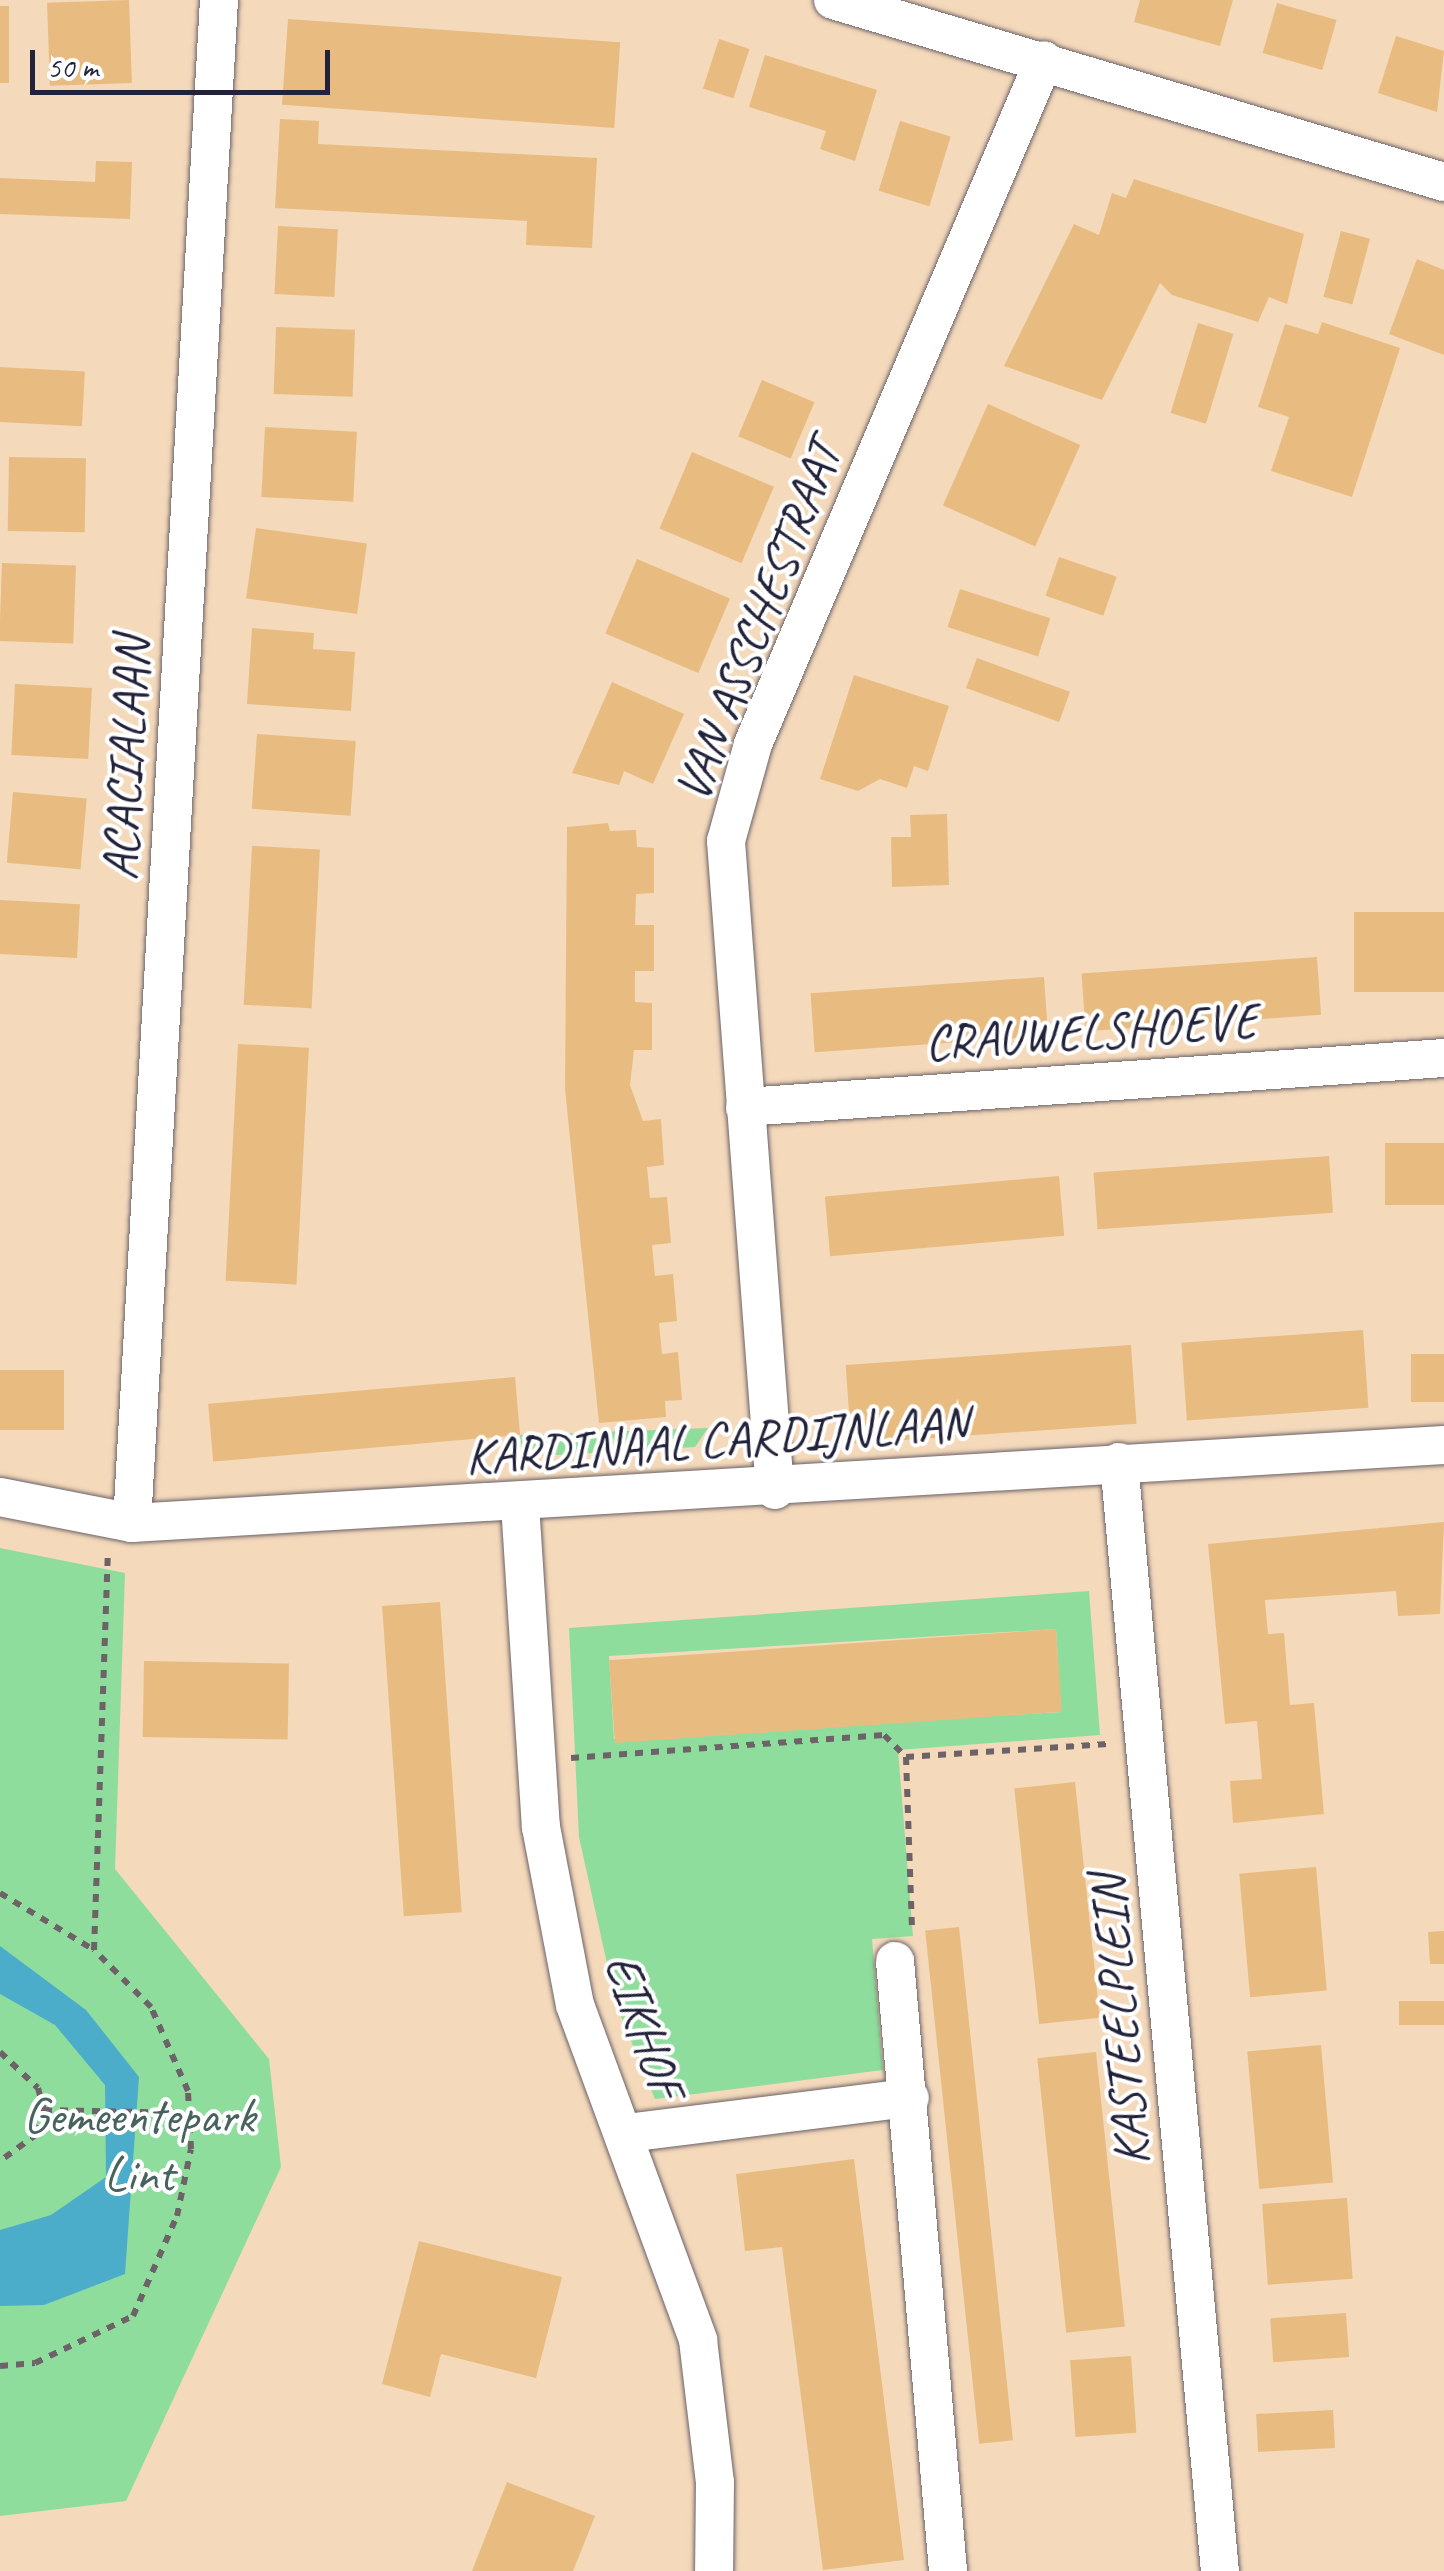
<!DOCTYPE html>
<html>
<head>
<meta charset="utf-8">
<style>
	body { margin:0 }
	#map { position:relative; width:1444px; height:2571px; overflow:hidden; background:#f4d9bb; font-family:Caveat,sans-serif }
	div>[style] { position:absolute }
	.green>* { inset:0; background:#8edd9c }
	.water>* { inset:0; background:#4cadcb }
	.building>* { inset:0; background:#e8bc80; transform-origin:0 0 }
	.path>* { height:6px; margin-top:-3px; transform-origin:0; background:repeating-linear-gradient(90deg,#6c6268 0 8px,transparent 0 16px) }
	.roads { filter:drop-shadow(0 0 2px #6c6268) drop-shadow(0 0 2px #6c6268) }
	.street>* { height:38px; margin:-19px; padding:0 19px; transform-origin:19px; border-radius:19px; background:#fff }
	span { translate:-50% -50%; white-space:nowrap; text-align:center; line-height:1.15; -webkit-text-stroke:8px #fff; paint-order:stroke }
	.street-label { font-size:50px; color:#22223b }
	.park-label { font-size:50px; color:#48635d }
	.scale { position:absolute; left:30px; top:50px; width:300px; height:45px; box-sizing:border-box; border:5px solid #22223b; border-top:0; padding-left:12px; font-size:30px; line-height:35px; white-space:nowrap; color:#22223b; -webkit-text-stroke:8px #fff; paint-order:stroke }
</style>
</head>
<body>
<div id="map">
	<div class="green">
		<i style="clip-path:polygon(708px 1428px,695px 1447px,522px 1457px,520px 1435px)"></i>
		<i style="clip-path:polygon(0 1548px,125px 1573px,115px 1869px,269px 2059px,281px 2167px,126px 2501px,0 2516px)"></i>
		<i style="clip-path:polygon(evenodd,1089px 1591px,1100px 1735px,898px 1750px,913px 1936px,872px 1939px,883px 2070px,655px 2099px,616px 2004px,579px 1837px,569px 1628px,1089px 1591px,1056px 1629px,1061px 1712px,614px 1739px,609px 1656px,1056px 1629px)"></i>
	</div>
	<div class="water">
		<i style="clip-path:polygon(0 1946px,86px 2010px,139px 2077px,125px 2274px,44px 2305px,0 2306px,0 2230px,51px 2215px,106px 2177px,105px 2085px,55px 2025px,0 1994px)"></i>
	</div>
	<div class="building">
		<i style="left:129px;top:0;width:83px;height:82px;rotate:88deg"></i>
		<i style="clip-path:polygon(1140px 0,1233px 0,1220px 46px,1134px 22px)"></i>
		<i style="left:1277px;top:3px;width:62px;height:52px;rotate:16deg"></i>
		<i style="left:9px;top:6px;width:77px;height:9px;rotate:90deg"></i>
		<i style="left:288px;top:19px;width:333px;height:86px;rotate:4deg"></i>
		<i style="clip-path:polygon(1396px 36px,1444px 51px,1437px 112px,1378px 93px)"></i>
		<i style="left:719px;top:39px;width:32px;height:52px;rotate:18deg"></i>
		<i style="clip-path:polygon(765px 55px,877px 90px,855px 161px,820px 149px,826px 131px,749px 107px)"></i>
		<i style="clip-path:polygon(280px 119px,319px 121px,318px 144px,597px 158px,592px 248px,526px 245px,527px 221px,275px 208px)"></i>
		<i style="left:900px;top:121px;width:53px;height:73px;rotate:17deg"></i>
		<i style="clip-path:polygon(96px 161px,132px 162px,130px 219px,0 214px,0 178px,95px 182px)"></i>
		<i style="clip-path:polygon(1134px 179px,1304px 234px,1287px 304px,1269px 297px,1258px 322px,1172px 295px,1160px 283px,1102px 400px,1004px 366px,1074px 224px,1099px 235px,1112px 193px,1126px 198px)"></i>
		<i style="left:278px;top:226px;width:60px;height:68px;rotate:3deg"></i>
		<i style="left:1341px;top:231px;width:30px;height:68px;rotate:15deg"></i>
		<i style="clip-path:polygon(1417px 259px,1444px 270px,1444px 355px,1389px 334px)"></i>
		<i style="clip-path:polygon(1322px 322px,1400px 348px,1352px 497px,1271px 471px,1289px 417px,1258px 407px,1285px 324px,1318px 334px)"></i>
		<i style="left:1198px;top:323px;width:37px;height:94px;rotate:17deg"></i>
		<i style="left:276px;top:327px;width:79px;height:67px;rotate:2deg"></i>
		<i style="left:0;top:367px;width:85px;height:55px;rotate:3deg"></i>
		<i style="left:762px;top:380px;width:57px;height:61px;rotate:23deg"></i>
		<i style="left:988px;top:404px;width:101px;height:111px;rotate:24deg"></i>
		<i style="left:265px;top:427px;width:92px;height:70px;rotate:3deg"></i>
		<i style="left:692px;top:452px;width:89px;height:83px;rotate:23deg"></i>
		<i style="left:9px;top:457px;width:77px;height:74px;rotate:1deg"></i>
		<i style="left:256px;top:528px;width:112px;height:71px;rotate:8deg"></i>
		<i style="left:1059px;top:557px;width:61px;height:41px;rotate:19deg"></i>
		<i style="left:637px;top:559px;width:101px;height:81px;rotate:23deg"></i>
		<i style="left:2px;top:563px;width:74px;height:78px;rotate:2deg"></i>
		<i style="left:960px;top:589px;width:95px;height:40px;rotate:18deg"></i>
		<i style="clip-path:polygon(252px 628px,314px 633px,313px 649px,355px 652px,351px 711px,247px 704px)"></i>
		<i style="left:977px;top:658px;width:99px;height:32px;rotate:20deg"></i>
		<i style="clip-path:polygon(854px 675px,949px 706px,928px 771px,914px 766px,907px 788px,880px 779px,858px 791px,820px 779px)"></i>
		<i style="clip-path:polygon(612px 682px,684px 714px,653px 784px,624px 771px,619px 785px,572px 773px)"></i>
		<i style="left:15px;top:684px;width:77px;height:71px;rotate:3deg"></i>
		<i style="left:257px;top:734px;width:99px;height:75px;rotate:4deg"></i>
		<i style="left:13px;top:792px;width:74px;height:71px;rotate:5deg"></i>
		<i style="clip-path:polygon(947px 814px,949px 885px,892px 887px,891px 837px,911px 837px,910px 815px)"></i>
		<i style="clip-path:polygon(608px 823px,610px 831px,636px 830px,637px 847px,654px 848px,654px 893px,636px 894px,635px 925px,654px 925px,654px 971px,635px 971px,635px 1002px,652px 1003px,652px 1050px,634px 1050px,630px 1085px,643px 1121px,661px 1119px,664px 1165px,647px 1167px,650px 1198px,667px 1197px,671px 1243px,652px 1245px,655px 1276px,673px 1274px,677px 1321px,659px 1323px,662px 1354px,678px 1352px,682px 1400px,665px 1401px,666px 1417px,599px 1423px,565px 1089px,567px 827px)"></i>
		<i style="left:252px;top:846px;width:68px;height:159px;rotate:3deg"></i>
		<i style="left:0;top:900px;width:80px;height:54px;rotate:3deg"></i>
		<i style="left:1444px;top:912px;width:80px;height:90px;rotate:90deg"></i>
		<i style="left:1317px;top:957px;width:58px;height:236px;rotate:86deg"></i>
		<i style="left:1044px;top:977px;width:59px;height:234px;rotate:86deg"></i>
		<i style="left:238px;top:1044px;width:71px;height:237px;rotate:3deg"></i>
		<i style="left:1444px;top:1143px;width:62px;height:59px;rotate:90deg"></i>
		<i style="left:1329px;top:1156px;width:57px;height:236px;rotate:86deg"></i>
		<i style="left:1059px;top:1176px;width:60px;height:235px;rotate:85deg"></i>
		<i style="left:1363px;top:1330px;width:78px;height:182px;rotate:86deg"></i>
		<i style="left:1131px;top:1345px;width:79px;height:286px;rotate:86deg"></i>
		<i style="left:1444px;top:1354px;width:48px;height:33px;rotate:90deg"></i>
		<i style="left:0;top:1370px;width:64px;height:60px"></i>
		<i style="left:515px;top:1377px;width:58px;height:308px;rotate:85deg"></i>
		<i style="clip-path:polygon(1444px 1522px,1440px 1614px,1398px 1616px,1396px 1591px,1265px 1600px,1268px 1634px,1284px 1633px,1290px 1705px,1314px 1703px,1324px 1814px,1233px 1823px,1230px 1781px,1262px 1779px,1257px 1721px,1225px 1724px,1208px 1544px)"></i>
		<i style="left:440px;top:1602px;width:311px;height:58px;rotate:86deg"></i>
		<i style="left:1056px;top:1629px;width:83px;height:448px;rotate:86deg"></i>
		<i style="left:144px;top:1661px;width:145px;height:76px;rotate:1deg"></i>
		<i style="left:1075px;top:1782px;width:237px;height:61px;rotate:84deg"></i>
		<i style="left:1316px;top:1867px;width:124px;height:77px;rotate:85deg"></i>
		<i style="left:959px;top:1927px;width:516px;height:34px;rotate:84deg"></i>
		<i style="clip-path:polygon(1444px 1931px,1444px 1964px,1430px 1964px,1428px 1932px)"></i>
		<i style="left:1444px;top:2001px;width:24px;height:45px;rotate:90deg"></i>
		<i style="left:1321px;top:2045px;width:138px;height:74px;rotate:85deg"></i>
		<i style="left:1096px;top:2052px;width:276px;height:59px;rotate:84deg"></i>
		<i style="clip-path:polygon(854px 2159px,904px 2560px,823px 2570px,782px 2247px,745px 2251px,736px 2174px)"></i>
		<i style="left:1347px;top:2198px;width:81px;height:85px;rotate:86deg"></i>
		<i style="clip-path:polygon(419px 2241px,562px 2277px,536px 2378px,441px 2354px,430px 2397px,382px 2384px)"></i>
		<i style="left:1346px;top:2313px;width:44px;height:76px;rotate:86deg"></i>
		<i style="left:1131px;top:2356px;width:77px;height:61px;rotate:86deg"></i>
		<i style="left:1333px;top:2410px;width:38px;height:77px;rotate:87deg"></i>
		<i style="clip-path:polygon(507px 2482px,595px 2516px,573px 2571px,472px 2571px)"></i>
	</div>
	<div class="path">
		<i style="left:906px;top:1757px;width:174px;rotate:88deg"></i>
		<i style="left:571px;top:1758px;width:314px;rotate:-4.2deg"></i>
		<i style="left:884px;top:1735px;width:31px;rotate:45deg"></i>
		<i style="left:906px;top:1757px;width:202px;rotate:-3.7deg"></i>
		<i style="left:0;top:1893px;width:110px;rotate:31.2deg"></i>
		<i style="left:94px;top:1950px;width:395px;rotate:-88deg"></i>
		<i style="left:0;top:2052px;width:52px;rotate:43.5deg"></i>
		<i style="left:38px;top:2088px;width:23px;rotate:75deg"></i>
		<i style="left:44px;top:2110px;width:25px;rotate:106deg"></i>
		<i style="left:37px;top:2134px;width:46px;rotate:143.9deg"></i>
		<i style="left:44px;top:2110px;width:147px;rotate:1.2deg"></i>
		<i style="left:0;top:2366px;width:35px;rotate:-5deg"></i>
		<i style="left:35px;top:2363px;width:109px;rotate:-25.6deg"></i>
		<i style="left:133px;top:2316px;width:109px;rotate:-66.3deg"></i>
		<i style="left:177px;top:2216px;width:68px;rotate:-78.2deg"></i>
		<i style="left:191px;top:2149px;width:58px;rotate:-93deg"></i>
		<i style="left:188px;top:2091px;width:92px;rotate:-113.8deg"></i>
		<i style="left:151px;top:2007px;width:81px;rotate:-135deg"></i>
	</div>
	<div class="roads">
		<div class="street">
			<i style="left:833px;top:0;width:638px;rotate:16.59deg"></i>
			<i style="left:745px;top:1107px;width:701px;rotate:-4.01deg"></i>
			<i style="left:1119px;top:1462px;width:1114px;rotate:84.8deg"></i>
			<i style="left:775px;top:1490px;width:651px;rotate:-94.32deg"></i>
			<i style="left:726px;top:841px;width:101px;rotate:-74.4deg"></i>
			<i style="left:753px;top:744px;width:743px;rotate:-66.95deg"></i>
			<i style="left:0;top:1497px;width:135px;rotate:11.1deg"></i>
			<i style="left:132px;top:1523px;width:1314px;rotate:-3.4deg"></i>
			<i style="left:520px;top:1504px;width:324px;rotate:86.3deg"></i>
			<i style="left:541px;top:1827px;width:181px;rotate:79.2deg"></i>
			<i style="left:575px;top:2005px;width:357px;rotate:69.8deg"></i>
			<i style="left:698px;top:2340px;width:143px;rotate:83.2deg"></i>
			<i style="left:715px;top:2482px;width:89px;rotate:90.6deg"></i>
			<i style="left:132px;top:1523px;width:1525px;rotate:-86.73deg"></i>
			<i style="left:895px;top:1961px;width:612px;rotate:85.03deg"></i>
			<i style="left:627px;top:2133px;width:285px;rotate:-7.1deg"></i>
		</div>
	</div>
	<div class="street-label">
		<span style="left:758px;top:621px;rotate:-69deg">VAN ASSCHESTRAAT</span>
		<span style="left:126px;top:759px;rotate:-87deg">ACACIALAAN</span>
		<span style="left:1091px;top:1032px;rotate:-4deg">CRAUWELSHOEVE</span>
		<span style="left:717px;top:1440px;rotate:-4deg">KARDINAAL CARDIJNLAAN</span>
		<span style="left:1120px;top:2021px;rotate:-95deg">KASTEELPLEIN</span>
		<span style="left:644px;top:2026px;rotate:71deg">EIKHOF</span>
	</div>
	<div class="park-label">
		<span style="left:139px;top:2144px">Gemeentepark<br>Lint</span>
	</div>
	<div class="scale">50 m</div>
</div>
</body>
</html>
